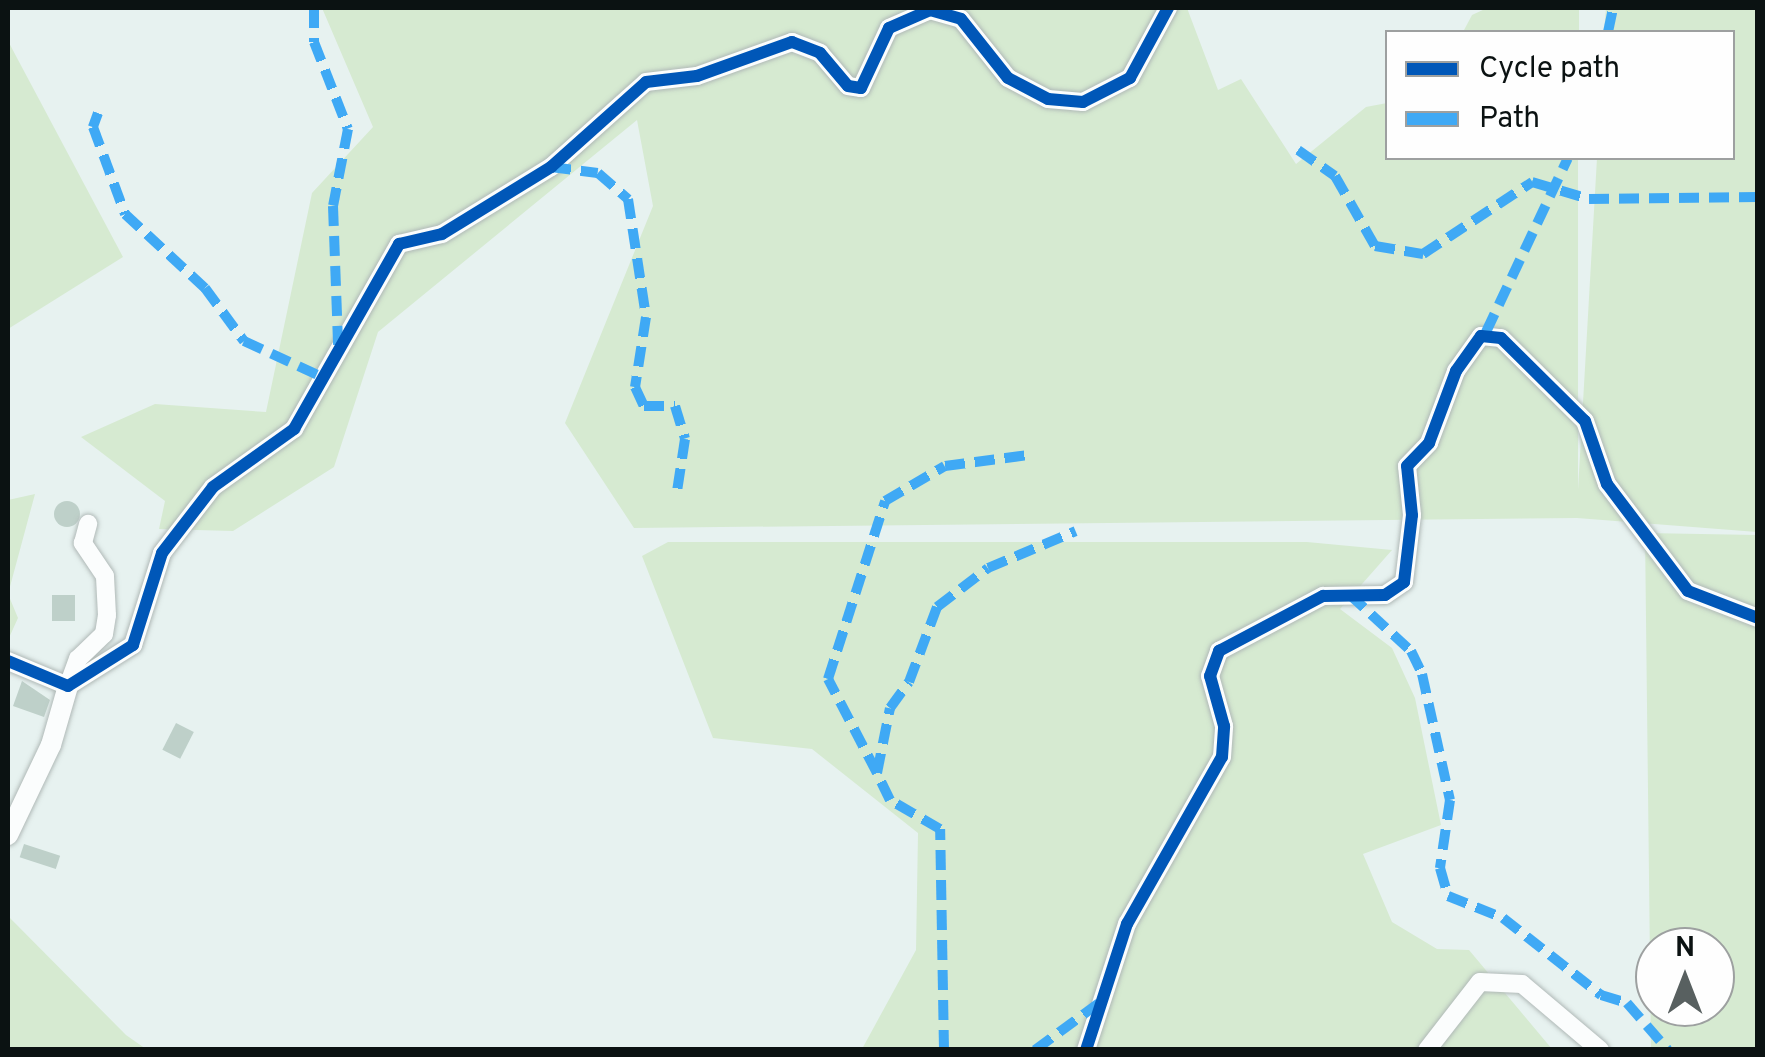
<!DOCTYPE html>
<html>
<head>
<meta charset="utf-8">
<style>
	body { margin:0 }
	#map { position:relative; width:1765px; height:1057px; overflow:hidden; background:#e7f2f0; font-family:Overpass,sans-serif }
	div>[style] { position:absolute }
	.green>* { inset:0; background:#d6ead1 }
	.building>* { inset:0; background:#bed0c9; transform-origin:0 0 }
	.round { border-radius:50% }
	.roads { filter:drop-shadow(0 0 2px #b0b9b7) drop-shadow(0 0 2px #b0b9b7) }
	.minor>* { height:18px; margin:-9px; padding:0 9px; transform-origin:9px; border-radius:9px; background:#fbfdfd }
	.tertiary>* { height:20px; margin:-10px; padding:0 10px; transform-origin:10px; border-radius:10px; background:#fbfdfd }
	.quiet>* { height:10px; margin-top:-5px; transform-origin:0; background:repeating-linear-gradient(90deg,#3fa9f5 0 20px,transparent 0 30px) }
	.cycleway>* { height:12px; margin:-6px; padding:0 6px; transform-origin:6px; border-radius:6px; background:#0057b8 }
	span { translate:-50% -50%; white-space:nowrap; text-align:center; line-height:1.15; -webkit-text-stroke:10px #fefefe; paint-order:stroke }
	.frame { position:absolute; inset:0; border:10px solid #0b1212; pointer-events:none }
	.legend { position:absolute; left:1385px; top:30px; width:350px; height:130px; box-sizing:border-box; background:#fefefe; border:2px solid #9da0a0; margin:0; padding:12px 18px; list-style:none; font-size:30px; color:#0b1212 }
	.legend li { display:flex; align-items:center; gap:20px; height:50px }
	.legend b { width:50px; border:2px solid #9da0a0 }
	.north { position:absolute; left:1635px; top:927px; width:100px; height:100px; box-sizing:border-box; background:#fefefe; border:2px solid #9da0a0; border-radius:50%; rotate:0deg; font-size:28px; font-weight:700; line-height:40px; text-align:center; color:#0b1212 }
	.north::after { content:''; display:block; margin:auto; width:35px; height:45px; background:#586060; clip-path:polygon(50% 0,100% 100%,50% 72%,0 100%) }
</style>
</head>
<body>
<div id="map">
	<div class="green">
		<i style="clip-path:polygon(322px 8px,1187px 8px,1218px 90px,1241px 79px,1296px 164px,1366px 107px,1387px 103px,1388px 158px,1578px 158px,1578px 490px,1597px 158px,1732px 158px,1732px 32px,1604px 32px,1606px 8px,1757px 8px,1757px 532px,1577px 518px,634px 528px,565px 423px,653px 206px,637px 120px,378px 332px,334px 467px,233px 531px,159px 529px,165px 501px,81px 437px,155px 404px,266px 412px,312px 193px,373px 127px)"></i>
		<i style="clip-path:polygon(1487px 8px,1579px 8px,1579px 32px,1463px 32px,1472px 15px)"></i>
		<i style="clip-path:polygon(8px 41px,123px 257px,8px 329px)"></i>
		<i style="clip-path:polygon(35px 494px,8px 594px,18px 618px,8px 640px,8px 500px)"></i>
		<i style="clip-path:polygon(evenodd,1645px 533px,1757px 535px,1757px 1049px,1651px 1049px,1645px 533px,1655px 947px,1715px 947px,1715px 1007px,1655px 1007px,1655px 947px)"></i>
		<i style="clip-path:polygon(668px 542px,1307px 542px,1392px 550px,1340px 609px,1392px 648px,1415px 698px,1441px 825px,1363px 854px,1392px 922px,1437px 949px,1469px 950px,1552px 1049px,862px 1049px,916px 950px,918px 833px,812px 749px,713px 738px,642px 556px)"></i>
		<i style="clip-path:polygon(8px 916px,126px 1035px,146px 1049px,8px 1049px)"></i>
	</div>
	<div class="building">
		<i class="round" style="left:54px;top:501px;width:26px;height:26px"></i>
		<i style="left:52px;top:595px;width:23px;height:26px"></i>
		<i style="clip-path:polygon(22px 681px,50px 700px,44px 717px,13px 706px)"></i>
		<i style="left:176px;top:723px;width:20px;height:30px;rotate:27deg"></i>
		<i style="left:24px;top:844px;width:38px;height:14px;rotate:18deg"></i>
	</div>
	<div class="roads">
		<div class="minor">
			<i style="left:8px;top:661px;width:65px;rotate:22.6deg"></i>
			<i style="left:68px;top:686px;width:77px;rotate:-32.2deg"></i>
			<i style="left:133px;top:645px;width:96px;rotate:-72.5deg"></i>
			<i style="left:162px;top:553px;width:83px;rotate:-52.3deg"></i>
			<i style="left:213px;top:487px;width:100px;rotate:-35.6deg"></i>
			<i style="left:294px;top:429px;width:213px;rotate:-60.4deg"></i>
			<i style="left:399px;top:244px;width:44px;rotate:-13.1deg"></i>
			<i style="left:442px;top:234px;width:128px;rotate:-31.6deg"></i>
			<i style="left:551px;top:167px;width:127px;rotate:-41.8deg"></i>
			<i style="left:646px;top:82px;width:51px;rotate:-6.7deg"></i>
			<i style="left:697px;top:76px;width:101px;rotate:-19.7deg"></i>
			<i style="left:792px;top:42px;width:30px;rotate:21deg"></i>
			<i style="left:820px;top:53px;width:43px;rotate:49.7deg"></i>
			<i style="left:848px;top:86px;width:13px;rotate:9deg"></i>
			<i style="left:861px;top:88px;width:66px;rotate:-65deg"></i>
			<i style="left:889px;top:28px;width:45px;rotate:-23.7deg"></i>
			<i style="left:930px;top:10px;width:32px;rotate:16deg"></i>
			<i style="left:961px;top:19px;width:75px;rotate:51.5deg"></i>
			<i style="left:1008px;top:78px;width:45px;rotate:27.7deg"></i>
			<i style="left:1048px;top:99px;width:35px;rotate:5deg"></i>
			<i style="left:1083px;top:102px;width:53px;rotate:-27.1deg"></i>
			<i style="left:1130px;top:78px;width:80px;rotate:-61.5deg"></i>
			<i style="left:68px;top:686px;width:29px;rotate:-70deg"></i>
			<i style="left:78px;top:659px;width:36px;rotate:-44deg"></i>
			<i style="left:104px;top:634px;width:19px;rotate:-81deg"></i>
			<i style="left:107px;top:615px;width:39px;rotate:-93deg"></i>
			<i style="left:105px;top:576px;width:40px;rotate:-124deg"></i>
			<i style="left:83px;top:543px;width:20px;rotate:-75deg"></i>
			<i style="left:1086px;top:1050px;width:133px;rotate:-72deg"></i>
			<i style="left:1127px;top:924px;width:192px;rotate:-60.4deg"></i>
			<i style="left:1222px;top:757px;width:31px;rotate:-86deg"></i>
			<i style="left:1224px;top:726px;width:52px;rotate:-105.6deg"></i>
			<i style="left:1210px;top:676px;width:27px;rotate:-70deg"></i>
			<i style="left:1219px;top:651px;width:118px;rotate:-27.9deg"></i>
			<i style="left:1323px;top:596px;width:62px;rotate:-0.9deg"></i>
			<i style="left:1385px;top:595px;width:23px;rotate:-34deg"></i>
			<i style="left:1404px;top:582px;width:67px;rotate:-83.2deg"></i>
			<i style="left:1412px;top:515px;width:49px;rotate:-95.8deg"></i>
			<i style="left:1407px;top:466px;width:32px;rotate:-46deg"></i>
			<i style="left:1429px;top:443px;width:77px;rotate:-69.4deg"></i>
			<i style="left:1456px;top:371px;width:43px;rotate:-54.5deg"></i>
			<i style="left:1481px;top:336px;width:20px;rotate:6deg"></i>
			<i style="left:1501px;top:338px;width:118px;rotate:44.7deg"></i>
			<i style="left:1585px;top:421px;width:67px;rotate:70.8deg"></i>
			<i style="left:1607px;top:484px;width:134px;rotate:52.9deg"></i>
			<i style="left:1688px;top:591px;width:75px;rotate:21.1deg"></i>
			<i style="left:1427px;top:1050px;width:86px;rotate:-52.1deg"></i>
			<i style="left:1480px;top:982px;width:42px;rotate:2.7deg"></i>
			<i style="left:1522px;top:984px;width:102px;rotate:40.2deg"></i>
		</div>
		<div class="tertiary">
			<i style="left:8px;top:835px;width:100px;rotate:-64.5deg"></i>
			<i style="left:51px;top:745px;width:61px;rotate:-73.9deg"></i>
		</div>
	</div>
	<div class="quiet">
		<i style="left:314px;top:8px;width:34px;rotate:90deg"></i>
		<i style="left:314px;top:42px;width:93px;rotate:68.7deg"></i>
		<i style="left:348px;top:129px;width:78px;rotate:101deg"></i>
		<i style="left:333px;top:206px;width:139px;rotate:87.9deg"></i>
		<i style="left:1608px;top:32px;width:25px;rotate:-78deg"></i>
		<i style="left:98px;top:113px;width:15px;rotate:110deg"></i>
		<i style="left:93px;top:127px;width:93px;rotate:69.8deg"></i>
		<i style="left:125px;top:214px;width:109px;rotate:42.8deg"></i>
		<i style="left:205px;top:288px;width:66px;rotate:53.7deg"></i>
		<i style="left:244px;top:341px;width:86px;rotate:24.8deg"></i>
		<i style="left:1298px;top:150px;width:45px;rotate:35.1deg"></i>
		<i style="left:1335px;top:176px;width:81px;rotate:60.3deg"></i>
		<i style="left:1375px;top:246px;width:49px;rotate:9.5deg"></i>
		<i style="left:1423px;top:254px;width:131px;rotate:-33.4deg"></i>
		<i style="left:1532px;top:182px;width:59px;rotate:16.6deg"></i>
		<i style="left:1589px;top:199px;width:169px;rotate:-0.7deg"></i>
		<i style="left:551px;top:167px;width:47px;rotate:7.3deg"></i>
		<i style="left:598px;top:173px;width:40px;rotate:41deg"></i>
		<i style="left:628px;top:199px;width:119px;rotate:81.3deg"></i>
		<i style="left:646px;top:317px;width:71px;rotate:98.9deg"></i>
		<i style="left:635px;top:387px;width:21px;rotate:65deg"></i>
		<i style="left:644px;top:406px;width:31px"></i>
		<i style="left:675px;top:406px;width:34px;rotate:73deg"></i>
		<i style="left:685px;top:439px;width:53px;rotate:98.7deg"></i>
		<i style="left:1486px;top:332px;width:192px;rotate:-64.8deg"></i>
		<i style="left:1349px;top:594px;width:84px;rotate:42.6deg"></i>
		<i style="left:1411px;top:651px;width:25px;rotate:64deg"></i>
		<i style="left:1422px;top:674px;width:129px;rotate:77.5deg"></i>
		<i style="left:1450px;top:800px;width:69px;rotate:98.4deg"></i>
		<i style="left:1440px;top:868px;width:29px;rotate:74deg"></i>
		<i style="left:1448px;top:896px;width:59px;rotate:21.8deg"></i>
		<i style="left:1503px;top:918px;width:125px;rotate:38.2deg"></i>
		<i style="left:1601px;top:995px;width:27px;rotate:17deg"></i>
		<i style="left:1627px;top:1003px;width:62px;rotate:48.9deg"></i>
		<i style="left:877px;top:773px;width:106px;rotate:-117.5deg"></i>
		<i style="left:828px;top:679px;width:187px;rotate:-72.2deg"></i>
		<i style="left:885px;top:501px;width:69px;rotate:-30.3deg"></i>
		<i style="left:945px;top:466px;width:85px;rotate:-7.5deg"></i>
		<i style="left:944px;top:1050px;width:221px;rotate:-91deg"></i>
		<i style="left:940px;top:829px;width:58px;rotate:-149.9deg"></i>
		<i style="left:890px;top:800px;width:30px;rotate:-116deg"></i>
		<i style="left:877px;top:773px;width:66px;rotate:-78.7deg"></i>
		<i style="left:890px;top:708px;width:32px;rotate:-54deg"></i>
		<i style="left:909px;top:682px;width:80px;rotate:-69.5deg"></i>
		<i style="left:937px;top:607px;width:64px;rotate:-37.4deg"></i>
		<i style="left:988px;top:568px;width:95px;rotate:-22.8deg"></i>
		<i style="left:1035px;top:1050px;width:79px;rotate:-36.3deg"></i>
	</div>
	<div class="cycleway">
		<i style="left:8px;top:661px;width:65px;rotate:22.6deg"></i>
		<i style="left:68px;top:686px;width:77px;rotate:-32.2deg"></i>
		<i style="left:133px;top:645px;width:96px;rotate:-72.5deg"></i>
		<i style="left:162px;top:553px;width:83px;rotate:-52.3deg"></i>
		<i style="left:213px;top:487px;width:100px;rotate:-35.6deg"></i>
		<i style="left:294px;top:429px;width:213px;rotate:-60.4deg"></i>
		<i style="left:399px;top:244px;width:44px;rotate:-13.1deg"></i>
		<i style="left:442px;top:234px;width:128px;rotate:-31.6deg"></i>
		<i style="left:551px;top:167px;width:127px;rotate:-41.8deg"></i>
		<i style="left:646px;top:82px;width:51px;rotate:-6.7deg"></i>
		<i style="left:697px;top:76px;width:101px;rotate:-19.7deg"></i>
		<i style="left:792px;top:42px;width:30px;rotate:21deg"></i>
		<i style="left:820px;top:53px;width:43px;rotate:49.7deg"></i>
		<i style="left:848px;top:86px;width:13px;rotate:9deg"></i>
		<i style="left:861px;top:88px;width:66px;rotate:-65deg"></i>
		<i style="left:889px;top:28px;width:45px;rotate:-23.7deg"></i>
		<i style="left:930px;top:10px;width:32px;rotate:16deg"></i>
		<i style="left:961px;top:19px;width:75px;rotate:51.5deg"></i>
		<i style="left:1008px;top:78px;width:45px;rotate:27.7deg"></i>
		<i style="left:1048px;top:99px;width:35px;rotate:5deg"></i>
		<i style="left:1083px;top:102px;width:53px;rotate:-27.1deg"></i>
		<i style="left:1130px;top:78px;width:80px;rotate:-61.5deg"></i>
		<i style="left:1086px;top:1050px;width:133px;rotate:-72deg"></i>
		<i style="left:1127px;top:924px;width:192px;rotate:-60.4deg"></i>
		<i style="left:1222px;top:757px;width:31px;rotate:-86deg"></i>
		<i style="left:1224px;top:726px;width:52px;rotate:-105.6deg"></i>
		<i style="left:1210px;top:676px;width:27px;rotate:-70deg"></i>
		<i style="left:1219px;top:651px;width:118px;rotate:-27.9deg"></i>
		<i style="left:1323px;top:596px;width:62px;rotate:-0.9deg"></i>
		<i style="left:1385px;top:595px;width:23px;rotate:-34deg"></i>
		<i style="left:1404px;top:582px;width:67px;rotate:-83.2deg"></i>
		<i style="left:1412px;top:515px;width:49px;rotate:-95.8deg"></i>
		<i style="left:1407px;top:466px;width:32px;rotate:-46deg"></i>
		<i style="left:1429px;top:443px;width:77px;rotate:-69.4deg"></i>
		<i style="left:1456px;top:371px;width:43px;rotate:-54.5deg"></i>
		<i style="left:1481px;top:336px;width:20px;rotate:6deg"></i>
		<i style="left:1501px;top:338px;width:118px;rotate:44.7deg"></i>
		<i style="left:1585px;top:421px;width:67px;rotate:70.8deg"></i>
		<i style="left:1607px;top:484px;width:134px;rotate:52.9deg"></i>
		<i style="left:1688px;top:591px;width:75px;rotate:21.1deg"></i>
	</div>
	<div class="frame"></div>
	<ul class="legend">
	<li><b style="height:12px;background:#0057b8"></b>Cycle path</li>
	<li><b style="height:12px;background:#3fa9f5"></b>Path</li>
	</ul>
	<div class="north">N</div>
</div>
</body>
</html>
